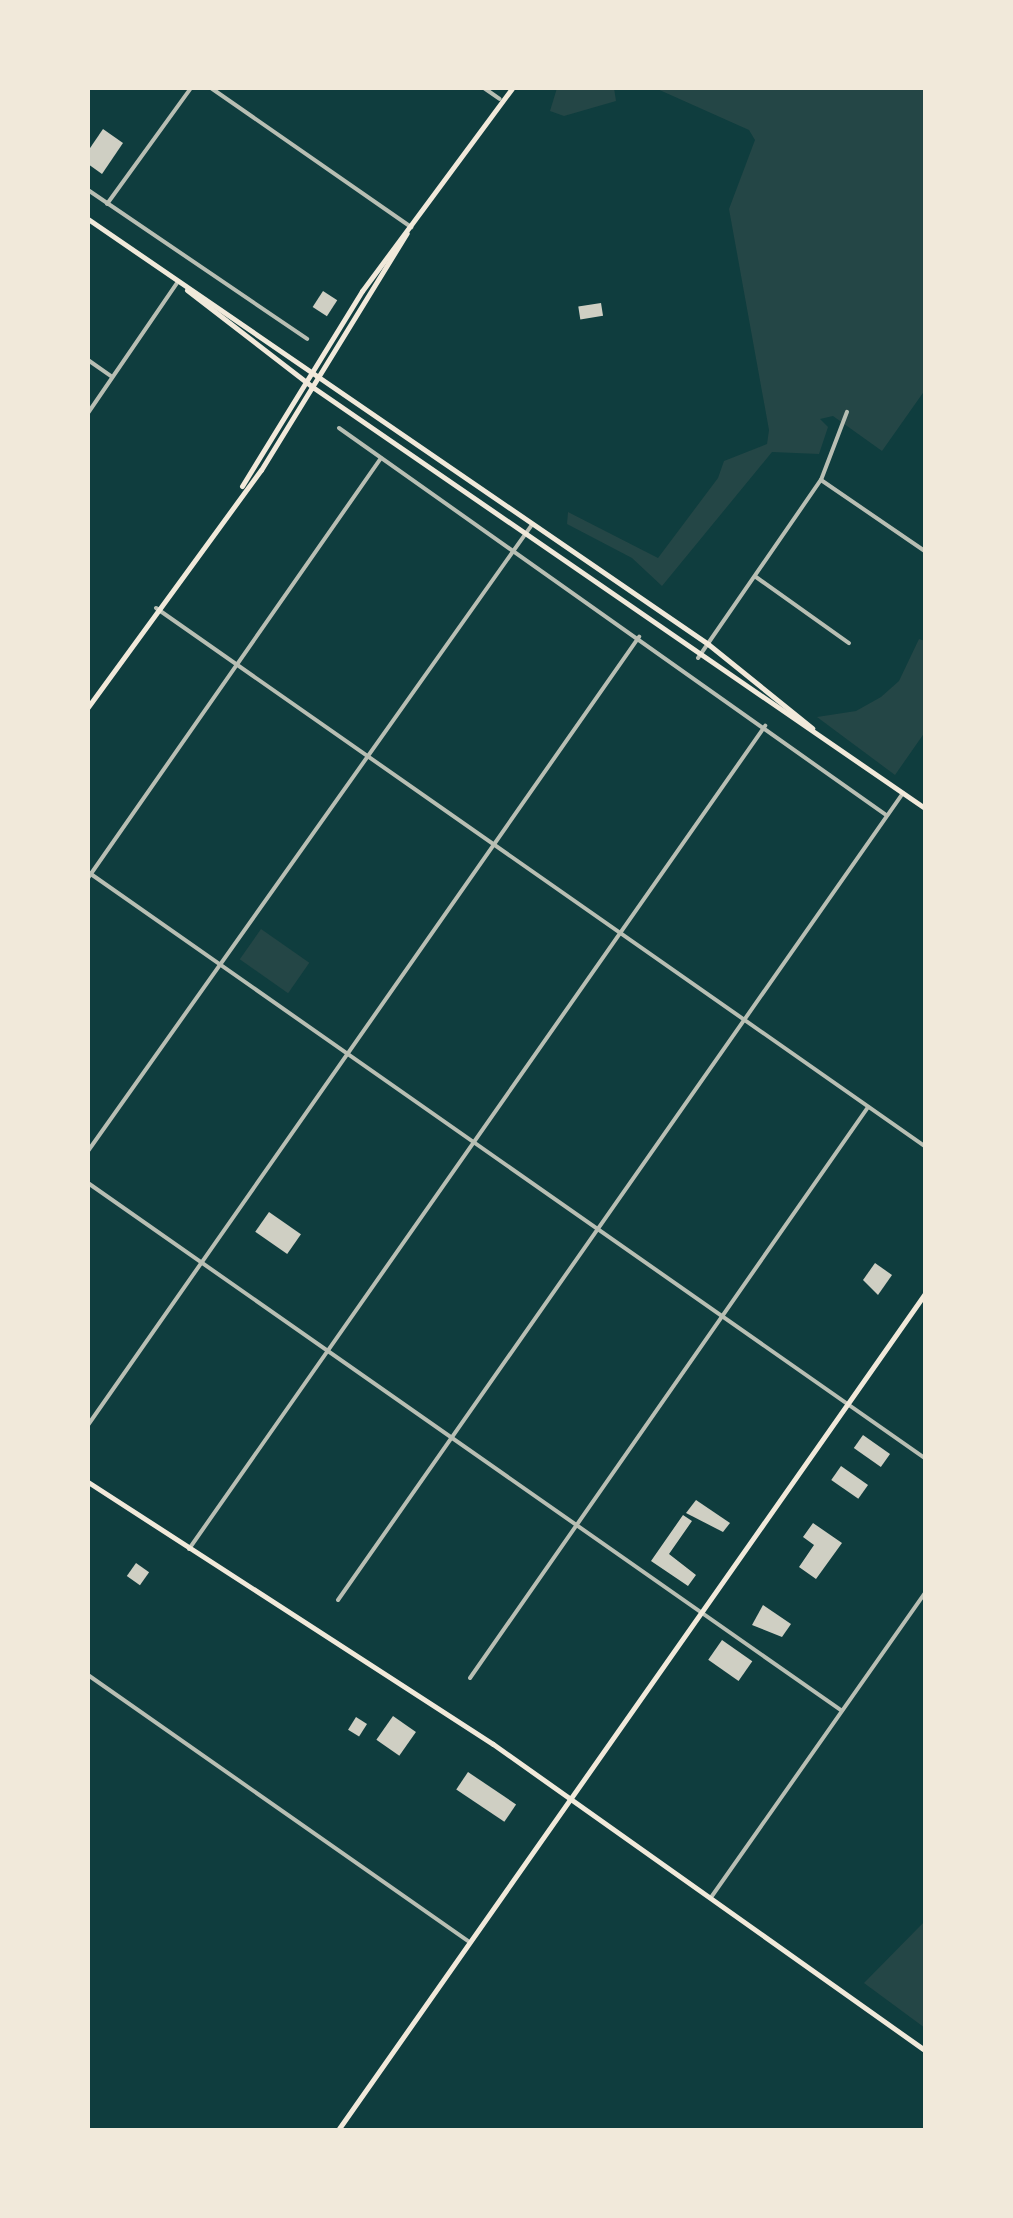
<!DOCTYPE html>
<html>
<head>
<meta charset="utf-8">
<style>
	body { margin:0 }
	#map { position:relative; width:1013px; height:2218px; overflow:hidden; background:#0f3d3e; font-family:"Roboto Serif",serif }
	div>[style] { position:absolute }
	.green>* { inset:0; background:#244646; transform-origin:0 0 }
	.building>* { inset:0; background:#cfcfc3; transform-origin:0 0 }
	.minor>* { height:4px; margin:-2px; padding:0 2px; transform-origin:2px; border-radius:2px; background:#b8beb3 }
	.secondary>* { height:5px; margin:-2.5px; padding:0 2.5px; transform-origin:2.5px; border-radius:2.5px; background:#f1e9da }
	span { translate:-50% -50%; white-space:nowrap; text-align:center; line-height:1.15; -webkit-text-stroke:9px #f1e9da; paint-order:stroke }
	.frame { position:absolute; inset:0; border:90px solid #f1e9da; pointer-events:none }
</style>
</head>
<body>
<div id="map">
	<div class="green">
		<i style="clip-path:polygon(557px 88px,614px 88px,616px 101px,564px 116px,550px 111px)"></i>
		<i style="clip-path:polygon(655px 88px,925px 88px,925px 390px,882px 451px,833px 416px,820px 419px,828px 427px,819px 454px,772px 452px,662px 586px,632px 558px,567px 524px,568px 512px,658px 558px,718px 478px,724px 461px,767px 444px,769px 430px,729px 209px,755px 140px,749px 130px)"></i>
		<i style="clip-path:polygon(919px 639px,925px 641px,925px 732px,895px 775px,817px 717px,856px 711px,881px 697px,899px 681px)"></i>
		<i style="left:261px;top:929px;width:59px;height:37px;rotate:35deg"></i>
		<i style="clip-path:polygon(925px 1921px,925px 2028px,864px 1983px)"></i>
	</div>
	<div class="building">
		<i style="clip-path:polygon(103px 129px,123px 143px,102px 174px,88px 164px,88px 151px)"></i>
		<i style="left:323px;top:291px;width:17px;height:19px;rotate:33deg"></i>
		<i style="left:601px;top:303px;width:13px;height:23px;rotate:81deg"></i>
		<i style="left:269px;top:1212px;width:39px;height:24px;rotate:35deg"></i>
		<i style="clip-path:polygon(875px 1263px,892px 1275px,878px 1295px,863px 1280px)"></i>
		<i style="left:863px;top:1435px;width:33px;height:16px;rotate:35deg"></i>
		<i style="left:841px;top:1466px;width:33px;height:17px;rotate:35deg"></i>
		<i style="clip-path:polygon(696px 1500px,730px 1523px,723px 1532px,686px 1513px)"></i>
		<i style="clip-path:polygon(683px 1515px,692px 1521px,669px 1554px,696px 1575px,688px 1586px,651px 1561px)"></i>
		<i style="clip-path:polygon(813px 1523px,842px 1543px,816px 1579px,799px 1567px,814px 1545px,803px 1537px)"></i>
		<i style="left:136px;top:1563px;width:16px;height:16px;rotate:35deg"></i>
		<i style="clip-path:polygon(763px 1605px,791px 1624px,782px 1637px,752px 1625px)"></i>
		<i style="left:722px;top:1640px;width:37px;height:24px;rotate:35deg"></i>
		<i style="left:393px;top:1716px;width:28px;height:29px;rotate:35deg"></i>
		<i style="left:356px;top:1717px;width:13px;height:15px;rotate:32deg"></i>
		<i style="left:468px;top:1772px;width:58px;height:21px;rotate:34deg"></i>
	</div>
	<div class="minor">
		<i style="left:211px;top:88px;width:244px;rotate:34.8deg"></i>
		<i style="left:484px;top:88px;width:19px;rotate:35deg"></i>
		<i style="left:88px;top:190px;width:265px;rotate:34.2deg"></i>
		<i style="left:107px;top:204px;width:143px;rotate:-54.1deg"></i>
		<i style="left:88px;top:360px;width:29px;rotate:35deg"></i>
		<i style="left:88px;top:413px;width:158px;rotate:-55.6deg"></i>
		<i style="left:339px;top:428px;width:670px;rotate:35.28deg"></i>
		<i style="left:821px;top:480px;width:127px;rotate:34.4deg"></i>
		<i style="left:756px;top:577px;width:114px;rotate:35.4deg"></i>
		<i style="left:156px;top:608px;width:940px;rotate:34.99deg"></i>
		<i style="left:698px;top:658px;width:216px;rotate:-55.4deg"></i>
		<i style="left:821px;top:480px;width:73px;rotate:-69.1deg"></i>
		<i style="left:88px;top:872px;width:1023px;rotate:35.01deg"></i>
		<i style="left:88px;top:878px;width:512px;rotate:-55.1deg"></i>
		<i style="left:88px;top:1151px;width:766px;rotate:-54.67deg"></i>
		<i style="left:88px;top:1183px;width:920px;rotate:35deg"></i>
		<i style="left:88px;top:1425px;width:962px;rotate:-55.04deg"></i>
		<i style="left:189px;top:1549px;width:1005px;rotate:-55.01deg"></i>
		<i style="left:338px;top:1600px;width:985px;rotate:-55deg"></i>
		<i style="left:88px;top:1675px;width:465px;rotate:35deg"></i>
		<i style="left:470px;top:1678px;width:696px;rotate:-55.12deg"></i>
		<i style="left:712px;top:1896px;width:372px;rotate:-54.9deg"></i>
	</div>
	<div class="secondary">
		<i style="left:88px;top:219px;width:752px;rotate:34.43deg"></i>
		<i style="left:708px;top:644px;width:134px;rotate:38.9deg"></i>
		<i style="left:187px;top:290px;width:160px;rotate:37.7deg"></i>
		<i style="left:314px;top:388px;width:743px;rotate:34.52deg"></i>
		<i style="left:242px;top:486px;width:229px;rotate:-58.4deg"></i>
		<i style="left:362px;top:291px;width:252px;rotate:-53.5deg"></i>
		<i style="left:88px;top:707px;width:293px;rotate:-53.9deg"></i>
		<i style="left:261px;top:470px;width:278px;rotate:-58.4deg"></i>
		<i style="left:88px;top:1482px;width:482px;rotate:32.9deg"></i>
		<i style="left:493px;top:1744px;width:531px;rotate:35.34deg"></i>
		<i style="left:338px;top:2130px;width:1024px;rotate:-54.94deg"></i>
	</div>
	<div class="frame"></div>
</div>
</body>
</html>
